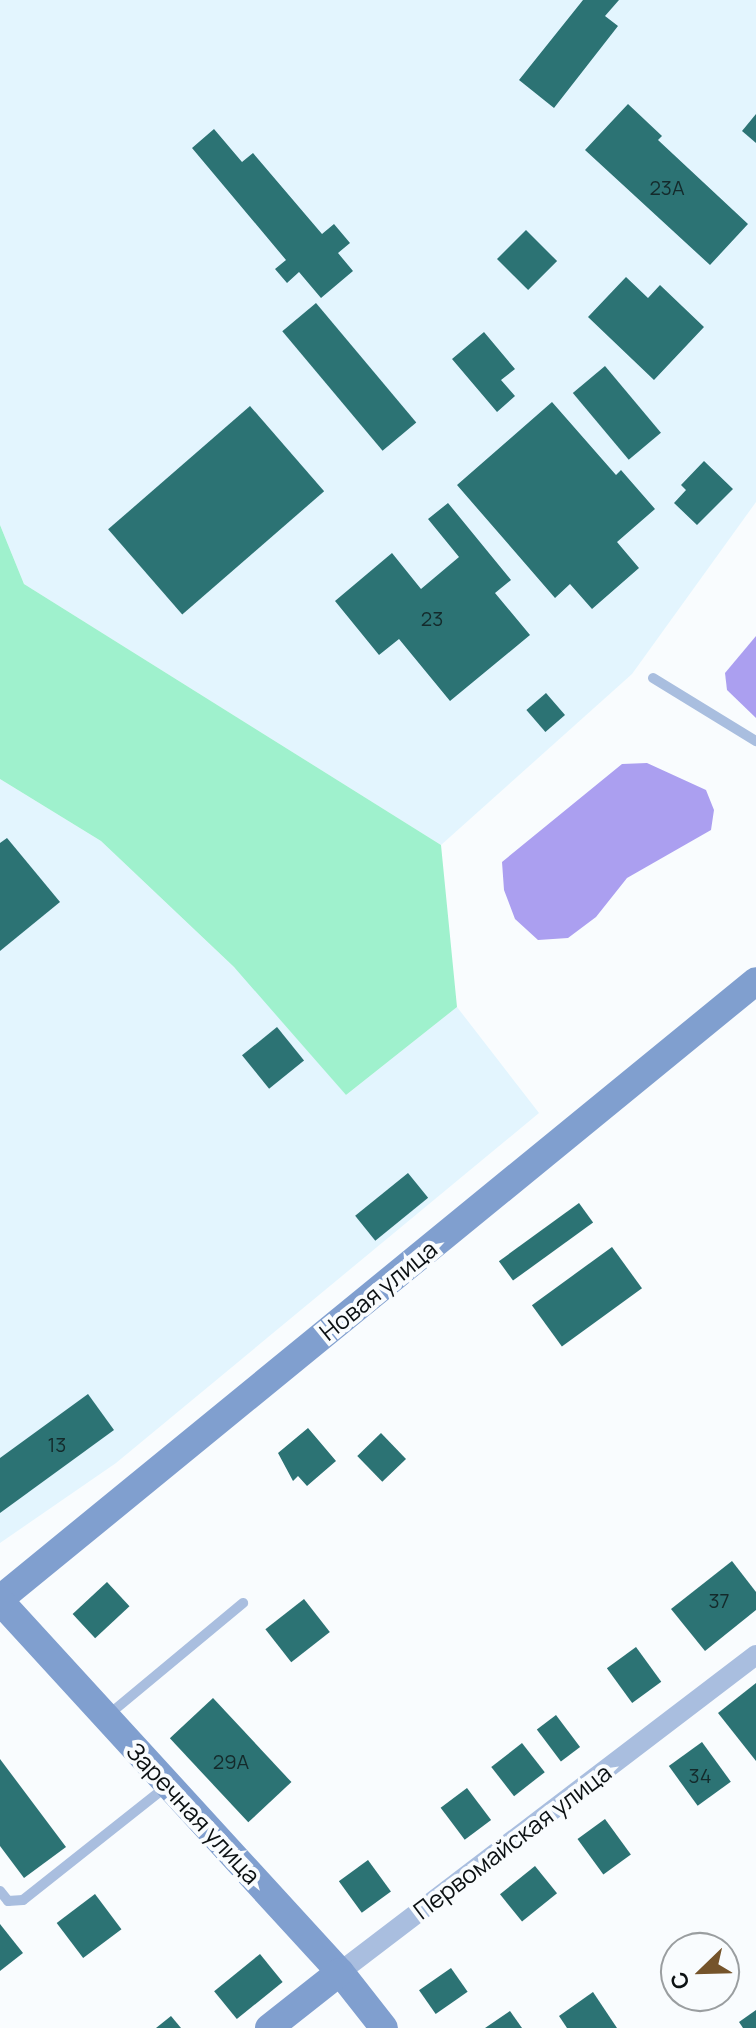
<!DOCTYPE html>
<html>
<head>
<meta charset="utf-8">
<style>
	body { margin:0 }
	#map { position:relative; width:756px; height:2028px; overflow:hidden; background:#f9fcfe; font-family:Manrope,sans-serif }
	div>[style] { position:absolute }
	.built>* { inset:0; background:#e3f5fe }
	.green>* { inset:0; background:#9ff1cd }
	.water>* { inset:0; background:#ab9ff0 }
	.building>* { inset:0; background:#2c7374; transform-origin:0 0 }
	.lane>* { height:10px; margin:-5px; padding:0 5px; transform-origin:5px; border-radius:5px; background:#a9bedf }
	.street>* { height:20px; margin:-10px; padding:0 10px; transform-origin:10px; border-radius:10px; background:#a9bedf }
	.secondary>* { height:28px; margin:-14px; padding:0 14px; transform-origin:14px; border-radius:14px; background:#809fcf }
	span { translate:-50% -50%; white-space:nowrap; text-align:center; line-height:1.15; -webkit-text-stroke:8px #f9fcfe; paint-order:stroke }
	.number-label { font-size:20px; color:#142a2b }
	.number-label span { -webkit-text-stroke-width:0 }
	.street-label { font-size:24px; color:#0c1113 }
	.north { position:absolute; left:660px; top:1932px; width:80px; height:80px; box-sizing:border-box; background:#f9fcfe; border:2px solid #9a9ea0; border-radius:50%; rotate:247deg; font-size:22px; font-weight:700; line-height:32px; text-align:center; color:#0c1113 }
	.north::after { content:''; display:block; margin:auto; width:28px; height:36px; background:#75542b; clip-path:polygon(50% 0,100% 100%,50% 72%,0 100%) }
</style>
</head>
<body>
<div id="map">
	<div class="built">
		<i style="clip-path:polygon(0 0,756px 0,756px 502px,632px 674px,441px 845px,24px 584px,0 525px)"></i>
		<i style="clip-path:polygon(0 779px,101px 841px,255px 987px,346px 1095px,457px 1007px,539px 1113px,116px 1463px,0 1543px)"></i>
	</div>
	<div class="green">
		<i style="clip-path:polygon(0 525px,24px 584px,441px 845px,457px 1007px,346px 1095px,234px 967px,101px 841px,0 779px)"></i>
	</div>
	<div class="water">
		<i style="clip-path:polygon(756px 636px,756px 718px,727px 690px,725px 673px)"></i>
		<i style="clip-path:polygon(647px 763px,706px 790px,714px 810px,711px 830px,627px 878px,596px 917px,568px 938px,538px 940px,515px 919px,504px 890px,502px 862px,622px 764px)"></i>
	</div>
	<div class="building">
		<i style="clip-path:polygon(583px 0,619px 0,605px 16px,618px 26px,554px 108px,519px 80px)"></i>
		<i style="clip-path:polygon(628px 104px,662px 136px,658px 140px,748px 224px,710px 265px,585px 150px)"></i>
		<i style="clip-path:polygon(756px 114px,756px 143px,742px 131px)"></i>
		<i style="clip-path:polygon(214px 129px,242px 162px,253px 153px,322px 234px,334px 224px,350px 243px,338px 253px,353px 271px,321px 298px,299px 272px,287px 283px,275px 269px,286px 260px,192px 148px)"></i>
		<i style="left:526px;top:230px;width:44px;height:41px;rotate:45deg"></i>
		<i style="clip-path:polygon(626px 277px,648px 298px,660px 285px,704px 327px,654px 380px,588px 317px)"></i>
		<i style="left:316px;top:303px;width:156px;height:44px;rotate:50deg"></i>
		<i style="clip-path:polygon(484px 332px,515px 369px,501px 380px,515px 396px,497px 412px,452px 359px)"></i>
		<i style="left:605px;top:366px;width:87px;height:42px;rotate:50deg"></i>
		<i style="clip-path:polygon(552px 402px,616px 475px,621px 470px,655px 509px,617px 542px,639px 568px,592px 609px,570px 584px,555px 598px,457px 485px)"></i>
		<i style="left:250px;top:406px;width:113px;height:188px;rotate:49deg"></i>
		<i style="clip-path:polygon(704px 461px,733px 489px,697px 525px,674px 503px,686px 490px,681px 485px)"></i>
		<i style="clip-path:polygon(448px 503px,511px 580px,495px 593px,530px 635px,450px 701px,399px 639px,379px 655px,335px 601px,392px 553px,421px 589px,459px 557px,428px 519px)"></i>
		<i style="left:546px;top:693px;width:29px;height:26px;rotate:49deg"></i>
		<i style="clip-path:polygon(7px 838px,60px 902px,0 951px,0 843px)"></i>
		<i style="left:277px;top:1027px;width:43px;height:45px;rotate:51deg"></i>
		<i style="left:408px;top:1173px;width:32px;height:68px;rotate:51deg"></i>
		<i style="left:579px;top:1203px;width:24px;height:99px;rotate:54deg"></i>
		<i style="left:612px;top:1247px;width:51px;height:99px;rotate:54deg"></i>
		<i style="clip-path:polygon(88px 1394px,114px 1430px,0 1513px,0 1458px)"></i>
		<i style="clip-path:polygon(308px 1428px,336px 1461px,307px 1486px,298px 1476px,293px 1481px,278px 1453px)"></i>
		<i style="left:381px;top:1433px;width:36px;height:33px;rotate:46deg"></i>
		<i style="clip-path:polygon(732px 1561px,756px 1592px,756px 1610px,705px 1651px,671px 1609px)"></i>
		<i style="left:107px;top:1582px;width:33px;height:47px;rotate:47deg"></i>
		<i style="left:304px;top:1599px;width:42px;height:49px;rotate:52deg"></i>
		<i style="left:636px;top:1647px;width:43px;height:36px;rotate:54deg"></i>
		<i style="clip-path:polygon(756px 1683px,756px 1761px,718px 1713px)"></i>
		<i style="left:213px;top:1698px;width:115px;height:59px;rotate:47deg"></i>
		<i style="left:556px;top:1715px;width:40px;height:24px;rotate:53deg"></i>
		<i style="left:702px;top:1742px;width:49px;height:41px;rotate:54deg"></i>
		<i style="left:522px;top:1743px;width:37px;height:39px;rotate:52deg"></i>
		<i style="clip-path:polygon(0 1759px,66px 1847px,24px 1878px,0 1846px)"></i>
		<i style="left:467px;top:1788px;width:40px;height:33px;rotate:53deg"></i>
		<i style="left:605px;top:1819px;width:44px;height:34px;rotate:54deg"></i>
		<i style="left:368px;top:1860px;width:39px;height:36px;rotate:54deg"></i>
		<i style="left:535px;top:1866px;width:35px;height:45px;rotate:51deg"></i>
		<i style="left:95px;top:1894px;width:44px;height:48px;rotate:53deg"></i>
		<i style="clip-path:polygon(0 1924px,23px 1953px,0 1971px)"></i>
		<i style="left:260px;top:1954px;width:36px;height:59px;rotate:51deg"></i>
		<i style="left:451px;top:1968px;width:29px;height:39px;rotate:55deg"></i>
		<i style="clip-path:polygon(593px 1992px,617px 2028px,567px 2028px,559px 2016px)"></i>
		<i style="clip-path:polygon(756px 2010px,756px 2028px,743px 2028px,739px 2022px)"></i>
		<i style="clip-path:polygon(510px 2011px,522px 2028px,485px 2028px)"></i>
		<i style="clip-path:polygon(171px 2016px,181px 2028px,156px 2028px)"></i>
	</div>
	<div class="lane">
		<i style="left:653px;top:678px;width:121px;rotate:31.5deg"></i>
		<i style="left:107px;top:1716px;width:177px;rotate:-39.7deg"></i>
		<i style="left:0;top:1891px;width:13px;rotate:51deg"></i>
		<i style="left:8px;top:1901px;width:15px;rotate:-4deg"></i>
		<i style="left:23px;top:1900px;width:184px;rotate:-38.4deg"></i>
	</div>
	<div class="street">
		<i style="left:340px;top:1972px;width:523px;rotate:-37.31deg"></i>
	</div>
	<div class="secondary">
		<i style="left:0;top:1599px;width:976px;rotate:-39.26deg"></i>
		<i style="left:0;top:1601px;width:503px;rotate:47.5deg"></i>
		<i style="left:340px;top:1972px;width:71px;rotate:51.8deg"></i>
		<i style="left:269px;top:2028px;width:90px;rotate:-38.3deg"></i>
	</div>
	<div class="number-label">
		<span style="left:667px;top:187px">23А</span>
		<span style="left:432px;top:618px">23</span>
		<span style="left:57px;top:1444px">13</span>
		<span style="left:719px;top:1600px">37</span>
		<span style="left:231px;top:1761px">29А</span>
		<span style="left:700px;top:1775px">34</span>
	</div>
	<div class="street-label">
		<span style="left:378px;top:1290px;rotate:-39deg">Новая улица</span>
		<span style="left:194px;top:1813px;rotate:47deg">Заречная улица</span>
		<span style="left:512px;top:1841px;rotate:-37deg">Первомайская улица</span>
	</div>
	<div class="north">С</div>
</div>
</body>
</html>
